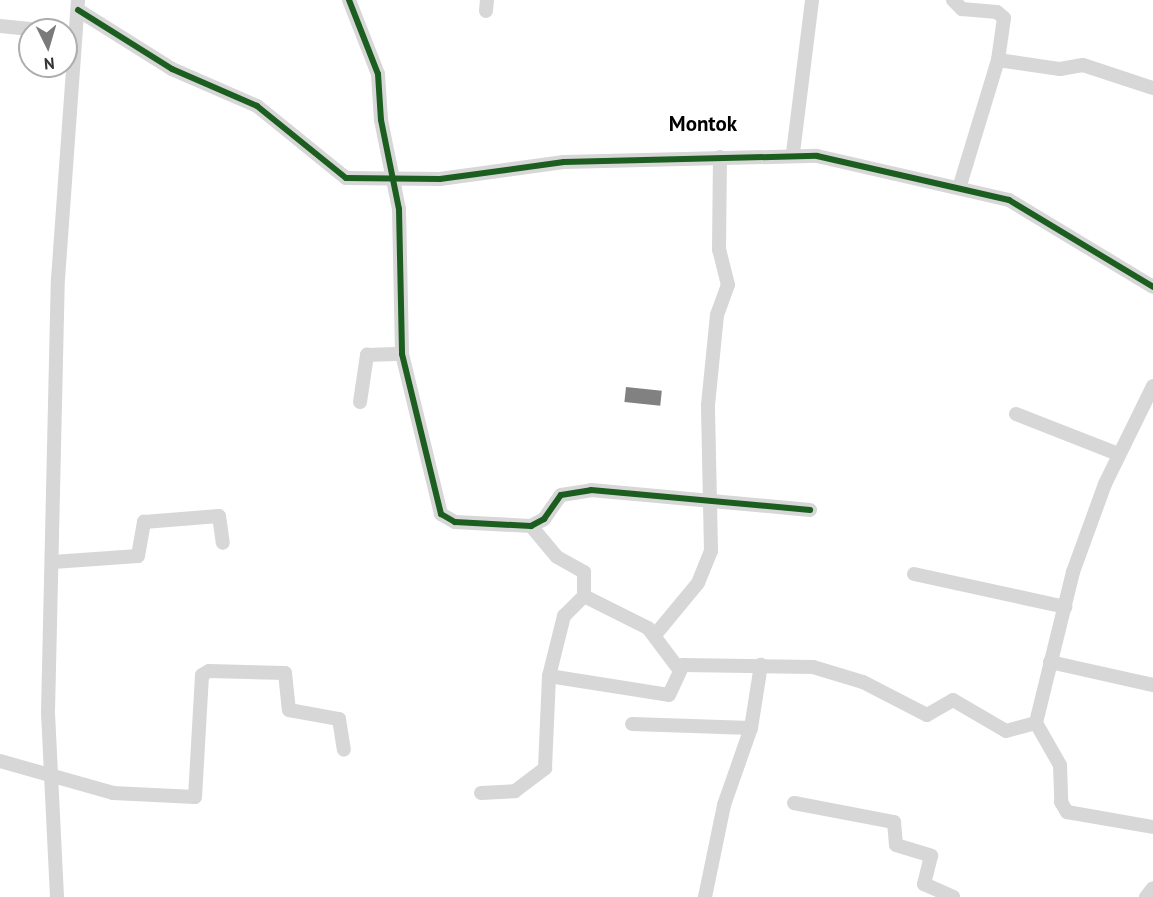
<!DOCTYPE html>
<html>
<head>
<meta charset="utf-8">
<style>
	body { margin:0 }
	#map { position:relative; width:1153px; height:897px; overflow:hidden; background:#fff; font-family:"PT Sans",sans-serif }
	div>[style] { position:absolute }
	.building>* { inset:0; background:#818181; transform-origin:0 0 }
	.minor>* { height:14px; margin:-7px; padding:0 7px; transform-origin:7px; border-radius:7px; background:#d7d7d7 }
	.cycleway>* { height:6px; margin:-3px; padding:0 3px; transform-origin:3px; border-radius:3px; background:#1b5e20 }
	span { translate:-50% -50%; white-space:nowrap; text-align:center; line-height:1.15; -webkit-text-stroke:6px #fff; paint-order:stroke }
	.quarter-label { font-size:21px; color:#000; font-weight:700 }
	.north { position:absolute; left:18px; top:18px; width:60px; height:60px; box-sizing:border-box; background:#fff; border:2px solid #adadad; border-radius:50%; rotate:175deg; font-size:16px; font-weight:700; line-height:24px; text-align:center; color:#333 }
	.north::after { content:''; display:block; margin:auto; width:21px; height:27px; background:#7a7a7a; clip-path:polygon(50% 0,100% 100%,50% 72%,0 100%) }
</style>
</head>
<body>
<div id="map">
	<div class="building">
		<i style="left:626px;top:387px;width:36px;height:15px;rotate:6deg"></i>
	</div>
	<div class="minor">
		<i style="left:349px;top:0;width:79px;rotate:68.6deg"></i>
		<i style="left:378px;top:74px;width:46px;rotate:86.3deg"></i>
		<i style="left:381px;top:120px;width:91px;rotate:78.6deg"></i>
		<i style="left:399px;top:209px;width:145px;rotate:88.8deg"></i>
		<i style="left:402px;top:354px;width:165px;rotate:76.3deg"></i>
		<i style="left:441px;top:514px;width:16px;rotate:30deg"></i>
		<i style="left:455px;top:522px;width:76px;rotate:3deg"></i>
		<i style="left:531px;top:526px;width:15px;rotate:-28deg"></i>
		<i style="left:544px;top:519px;width:29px;rotate:-55deg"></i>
		<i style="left:561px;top:495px;width:30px;rotate:-9deg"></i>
		<i style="left:591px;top:490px;width:220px;rotate:5.2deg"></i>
		<i style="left:953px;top:0;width:13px;rotate:45deg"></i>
		<i style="left:962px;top:9px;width:35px;rotate:5deg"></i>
		<i style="left:997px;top:12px;width:9px;rotate:41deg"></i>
		<i style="left:1004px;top:18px;width:42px;rotate:98.1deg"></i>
		<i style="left:998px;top:60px;width:131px;rotate:106.9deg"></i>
		<i style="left:78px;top:10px;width:111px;rotate:32.1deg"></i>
		<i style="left:172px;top:69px;width:93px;rotate:23.5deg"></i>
		<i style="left:257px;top:106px;width:114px;rotate:39deg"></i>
		<i style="left:346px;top:178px;width:94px;rotate:0.6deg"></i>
		<i style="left:440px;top:179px;width:125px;rotate:-7.8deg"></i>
		<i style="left:564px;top:162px;width:253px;rotate:-1.4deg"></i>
		<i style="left:817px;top:156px;width:197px;rotate:12.9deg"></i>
		<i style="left:1009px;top:200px;width:168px;rotate:31.1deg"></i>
		<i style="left:486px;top:11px;width:11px;rotate:-85deg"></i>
		<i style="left:0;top:26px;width:40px;rotate:5.7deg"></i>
		<i style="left:998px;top:60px;width:63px;rotate:8.3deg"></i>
		<i style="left:1060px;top:69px;width:23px;rotate:-10deg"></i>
		<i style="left:1083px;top:65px;width:74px;rotate:18.2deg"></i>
		<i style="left:793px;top:153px;width:154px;rotate:-82.9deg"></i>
		<i style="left:1153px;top:386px;width:109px;rotate:116.1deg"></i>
		<i style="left:1105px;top:484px;width:94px;rotate:110deg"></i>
		<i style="left:1073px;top:572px;width:155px;rotate:103.8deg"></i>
		<i style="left:1036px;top:723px;width:48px;rotate:60.3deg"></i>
		<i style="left:1060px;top:765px;width:37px;rotate:88deg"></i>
		<i style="left:1061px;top:802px;width:12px;rotate:59deg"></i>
		<i style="left:1067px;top:812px;width:87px;rotate:9.9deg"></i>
		<i style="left:360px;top:402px;width:48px;rotate:-81.5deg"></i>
		<i style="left:367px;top:355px;width:35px;rotate:-2deg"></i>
		<i style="left:1016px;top:414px;width:110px;rotate:21.4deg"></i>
		<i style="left:531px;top:526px;width:40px;rotate:50deg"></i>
		<i style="left:557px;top:557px;width:31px;rotate:29deg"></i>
		<i style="left:584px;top:572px;width:24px;rotate:90deg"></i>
		<i style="left:584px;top:596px;width:72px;rotate:26.6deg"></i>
		<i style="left:648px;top:628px;width:50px;rotate:53.1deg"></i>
		<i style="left:53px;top:562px;width:85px;rotate:-4deg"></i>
		<i style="left:138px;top:556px;width:35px;rotate:-80deg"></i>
		<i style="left:144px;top:522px;width:75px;rotate:-4.6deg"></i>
		<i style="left:219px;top:516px;width:27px;rotate:82deg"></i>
		<i style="left:914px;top:574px;width:155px;rotate:12.3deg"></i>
		<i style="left:655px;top:635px;width:67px;rotate:-50.4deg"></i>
		<i style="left:698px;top:583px;width:35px;rotate:-68deg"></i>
		<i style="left:711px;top:551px;width:146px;rotate:-91.2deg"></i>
		<i style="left:708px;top:405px;width:90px;rotate:-84.3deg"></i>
		<i style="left:717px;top:315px;width:32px;rotate:-70deg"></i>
		<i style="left:728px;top:285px;width:36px;rotate:-104deg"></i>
		<i style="left:719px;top:250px;width:93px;rotate:-89.4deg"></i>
		<i style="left:1050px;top:662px;width:106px;rotate:12.6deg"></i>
		<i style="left:549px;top:676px;width:121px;rotate:9deg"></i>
		<i style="left:669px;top:695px;width:33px;rotate:-65deg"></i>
		<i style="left:683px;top:665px;width:130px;rotate:0.9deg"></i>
		<i style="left:813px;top:667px;width:52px;rotate:16.7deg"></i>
		<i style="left:863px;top:682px;width:72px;rotate:27.3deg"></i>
		<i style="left:927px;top:715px;width:30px;rotate:-30deg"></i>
		<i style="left:953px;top:700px;width:61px;rotate:30.3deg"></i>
		<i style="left:1006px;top:731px;width:31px;rotate:-15deg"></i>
		<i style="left:632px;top:724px;width:119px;rotate:1.9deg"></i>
		<i style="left:0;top:761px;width:117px;rotate:15.8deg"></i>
		<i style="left:113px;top:793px;width:82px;rotate:2.8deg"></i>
		<i style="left:195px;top:797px;width:122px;rotate:-86.7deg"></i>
		<i style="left:202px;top:675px;width:8px;rotate:-30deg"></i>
		<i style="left:209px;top:671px;width:76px;rotate:1.5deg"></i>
		<i style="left:285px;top:673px;width:37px;rotate:84deg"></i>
		<i style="left:289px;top:710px;width:51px;rotate:10.2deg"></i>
		<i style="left:339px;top:719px;width:31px;rotate:81deg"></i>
		<i style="left:481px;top:793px;width:34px;rotate:-3deg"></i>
		<i style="left:515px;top:791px;width:38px;rotate:-37deg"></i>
		<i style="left:545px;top:768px;width:92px;rotate:-87.5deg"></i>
		<i style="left:549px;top:676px;width:62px;rotate:-76deg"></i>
		<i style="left:564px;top:616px;width:28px;rotate:-45deg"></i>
		<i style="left:794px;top:803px;width:102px;rotate:10.8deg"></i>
		<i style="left:894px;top:822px;width:23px;rotate:85deg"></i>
		<i style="left:896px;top:845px;width:37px;rotate:17deg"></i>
		<i style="left:931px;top:856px;width:29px;rotate:104deg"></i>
		<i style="left:924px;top:884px;width:32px;rotate:24deg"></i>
		<i style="left:57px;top:897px;width:185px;rotate:-92.8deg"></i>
		<i style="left:48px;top:712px;width:433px;rotate:-88.7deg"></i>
		<i style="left:58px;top:279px;width:280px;rotate:-85.9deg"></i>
		<i style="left:705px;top:897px;width:94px;rotate:-78.3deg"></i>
		<i style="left:724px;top:805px;width:82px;rotate:-70.7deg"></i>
		<i style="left:751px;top:728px;width:64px;rotate:-81deg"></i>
		<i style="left:1146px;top:897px;width:11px;rotate:-52deg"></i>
	</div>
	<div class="cycleway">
		<i style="left:349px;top:0;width:79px;rotate:68.6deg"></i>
		<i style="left:378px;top:74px;width:46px;rotate:86.3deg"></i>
		<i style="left:381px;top:120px;width:91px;rotate:78.6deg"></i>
		<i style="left:399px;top:209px;width:145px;rotate:88.8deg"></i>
		<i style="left:402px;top:354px;width:165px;rotate:76.3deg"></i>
		<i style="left:441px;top:514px;width:16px;rotate:30deg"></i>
		<i style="left:455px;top:522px;width:76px;rotate:3deg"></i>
		<i style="left:531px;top:526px;width:15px;rotate:-28deg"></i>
		<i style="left:544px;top:519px;width:29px;rotate:-55deg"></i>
		<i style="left:561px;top:495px;width:30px;rotate:-9deg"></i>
		<i style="left:591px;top:490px;width:220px;rotate:5.2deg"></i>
		<i style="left:78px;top:10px;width:111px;rotate:32.1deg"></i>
		<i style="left:172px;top:69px;width:93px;rotate:23.5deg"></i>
		<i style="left:257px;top:106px;width:114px;rotate:39deg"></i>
		<i style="left:346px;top:178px;width:94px;rotate:0.6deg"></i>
		<i style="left:440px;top:179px;width:125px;rotate:-7.8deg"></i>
		<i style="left:564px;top:162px;width:253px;rotate:-1.4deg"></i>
		<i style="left:817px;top:156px;width:197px;rotate:12.9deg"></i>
		<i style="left:1009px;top:200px;width:168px;rotate:31.1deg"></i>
	</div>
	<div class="quarter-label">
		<span style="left:703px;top:124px">Montok</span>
	</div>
	<div class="north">N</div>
</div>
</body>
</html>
